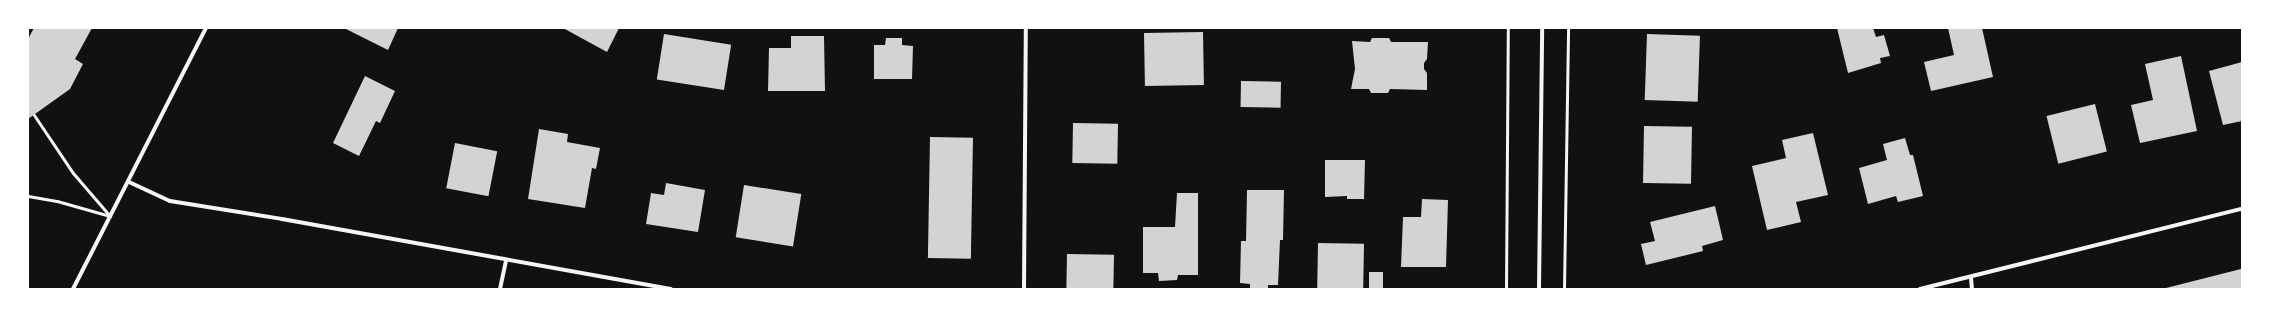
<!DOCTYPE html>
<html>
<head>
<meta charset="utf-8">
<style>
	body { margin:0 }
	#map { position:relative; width:2270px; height:317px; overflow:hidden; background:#111; font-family:"Exo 2",sans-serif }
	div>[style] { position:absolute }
	.building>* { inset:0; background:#d3d3d3; transform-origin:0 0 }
	.path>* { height:2.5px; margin:-1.25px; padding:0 1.25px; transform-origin:1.25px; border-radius:1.25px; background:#f5f5f5 }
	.service>* { height:3px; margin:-1.5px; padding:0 1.5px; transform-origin:1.5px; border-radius:1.5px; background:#f5f5f5 }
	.minor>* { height:4px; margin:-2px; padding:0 2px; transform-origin:2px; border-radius:2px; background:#f5f5f5 }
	span { translate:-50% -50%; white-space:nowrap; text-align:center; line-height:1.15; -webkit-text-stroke:4px #fff; paint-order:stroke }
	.frame { position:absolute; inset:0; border:29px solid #fff; pointer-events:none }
</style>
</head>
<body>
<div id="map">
	<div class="building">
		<i style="clip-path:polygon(34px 28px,92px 28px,75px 59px,83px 64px,70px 89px,28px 119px,28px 39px)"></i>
		<i style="clip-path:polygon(344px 28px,398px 28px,388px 50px)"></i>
		<i style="clip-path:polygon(563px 28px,619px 28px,607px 52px)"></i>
		<i style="clip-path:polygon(1837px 28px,1873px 28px,1876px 37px,1884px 35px,1890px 56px,1880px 58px,1881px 63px,1848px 73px)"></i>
		<i style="clip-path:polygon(1948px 28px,1982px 28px,1993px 77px,1931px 91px,1924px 62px,1954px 55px)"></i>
		<i style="left:1203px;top:32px;width:53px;height:59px;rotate:89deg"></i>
		<i style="left:664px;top:34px;width:68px;height:46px;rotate:9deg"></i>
		<i style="left:1647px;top:34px;width:53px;height:66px;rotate:2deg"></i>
		<i style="clip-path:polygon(791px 36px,824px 36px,825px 91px,768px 91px,769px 48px,791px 48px)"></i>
		<i style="clip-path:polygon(886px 38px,902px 38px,902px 45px,913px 46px,912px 79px,874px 79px,874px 45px,885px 45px)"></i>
		<i style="clip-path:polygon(1372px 38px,1389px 38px,1391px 42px,1428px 42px,1427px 59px,1424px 63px,1424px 69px,1427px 73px,1427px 90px,1390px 89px,1388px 93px,1371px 93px,1369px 89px,1351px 89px,1355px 69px,1352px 41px,1370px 42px)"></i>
		<i style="clip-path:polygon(2181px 56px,2197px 131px,2140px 143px,2131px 105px,2153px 100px,2145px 64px)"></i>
		<i style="clip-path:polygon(2242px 62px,2242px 121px,2223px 125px,2209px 71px)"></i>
		<i style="clip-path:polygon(365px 76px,395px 91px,380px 123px,376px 121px,359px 156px,333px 143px)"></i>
		<i style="left:1241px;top:81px;width:40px;height:26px;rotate:1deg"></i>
		<i style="left:2095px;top:104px;width:49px;height:50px;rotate:76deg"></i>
		<i style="left:1073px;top:123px;width:45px;height:40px;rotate:1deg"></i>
		<i style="left:1644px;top:126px;width:48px;height:57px;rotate:1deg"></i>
		<i style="clip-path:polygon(539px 129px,568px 134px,567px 142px,600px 148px,596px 169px,592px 168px,585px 208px,528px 199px)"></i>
		<i style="clip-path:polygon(1813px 133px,1828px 195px,1796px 202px,1801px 222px,1767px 230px,1752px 166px,1786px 158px,1782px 140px)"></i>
		<i style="left:930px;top:137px;width:43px;height:121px;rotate:1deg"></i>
		<i style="clip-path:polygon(1905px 138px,1910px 155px,1913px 155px,1923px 196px,1898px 202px,1896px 196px,1868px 204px,1859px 168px,1887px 160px,1883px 144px)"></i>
		<i style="left:455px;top:143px;width:43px;height:46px;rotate:11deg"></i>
		<i style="clip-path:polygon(1325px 160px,1365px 160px,1364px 199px,1347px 199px,1347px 196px,1325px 197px)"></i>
		<i style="clip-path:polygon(666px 183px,705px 190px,698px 232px,646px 224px,651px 193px,664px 195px)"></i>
		<i style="left:744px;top:185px;width:58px;height:53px;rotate:9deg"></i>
		<i style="clip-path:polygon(1247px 190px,1284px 190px,1283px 240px,1280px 240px,1278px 285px,1268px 285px,1268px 289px,1250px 289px,1250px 284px,1240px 283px,1241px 241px,1246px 241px)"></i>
		<i style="clip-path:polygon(1177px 193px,1198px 193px,1198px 275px,1178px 275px,1177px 280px,1159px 281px,1158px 273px,1143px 273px,1143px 227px,1175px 227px)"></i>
		<i style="clip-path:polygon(1422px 199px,1448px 200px,1446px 267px,1401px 267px,1403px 217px,1421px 217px)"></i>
		<i style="clip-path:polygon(1715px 206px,1723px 240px,1702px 246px,1703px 251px,1646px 265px,1641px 244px,1655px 241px,1650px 222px)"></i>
		<i style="left:1318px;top:243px;width:46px;height:46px;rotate:1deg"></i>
		<i style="left:1067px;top:254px;width:47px;height:35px;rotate:1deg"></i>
		<i style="clip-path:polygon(2241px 269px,2242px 289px,2167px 289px,2166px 288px)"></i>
		<i style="left:1369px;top:272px;width:14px;height:17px"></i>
	</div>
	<div class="path">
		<i style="left:1506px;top:289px;width:261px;rotate:-89.6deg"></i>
		<i style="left:1564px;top:289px;width:261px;rotate:-89.1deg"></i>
	</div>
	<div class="service">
		<i style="left:34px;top:115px;width:70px;rotate:56.1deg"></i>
		<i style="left:73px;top:173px;width:57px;rotate:49.3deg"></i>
		<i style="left:28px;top:196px;width:29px;rotate:10deg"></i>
		<i style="left:57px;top:201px;width:55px;rotate:15.8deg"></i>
	</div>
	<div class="minor">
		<i style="left:129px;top:182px;width:45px;rotate:24.9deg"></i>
		<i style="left:170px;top:201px;width:113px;rotate:9.1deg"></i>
		<i style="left:282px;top:219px;width:395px;rotate:10.2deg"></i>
		<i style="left:1971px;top:278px;width:11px;rotate:85deg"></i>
		<i style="left:73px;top:289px;width:293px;rotate:-63deg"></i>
		<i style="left:500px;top:289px;width:30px;rotate:-78deg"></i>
		<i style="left:1024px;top:289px;width:261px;rotate:-89.6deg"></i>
		<i style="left:1539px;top:289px;width:261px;rotate:-89.3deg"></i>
		<i style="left:1920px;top:289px;width:332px;rotate:-14deg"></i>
	</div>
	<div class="frame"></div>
</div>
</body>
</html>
